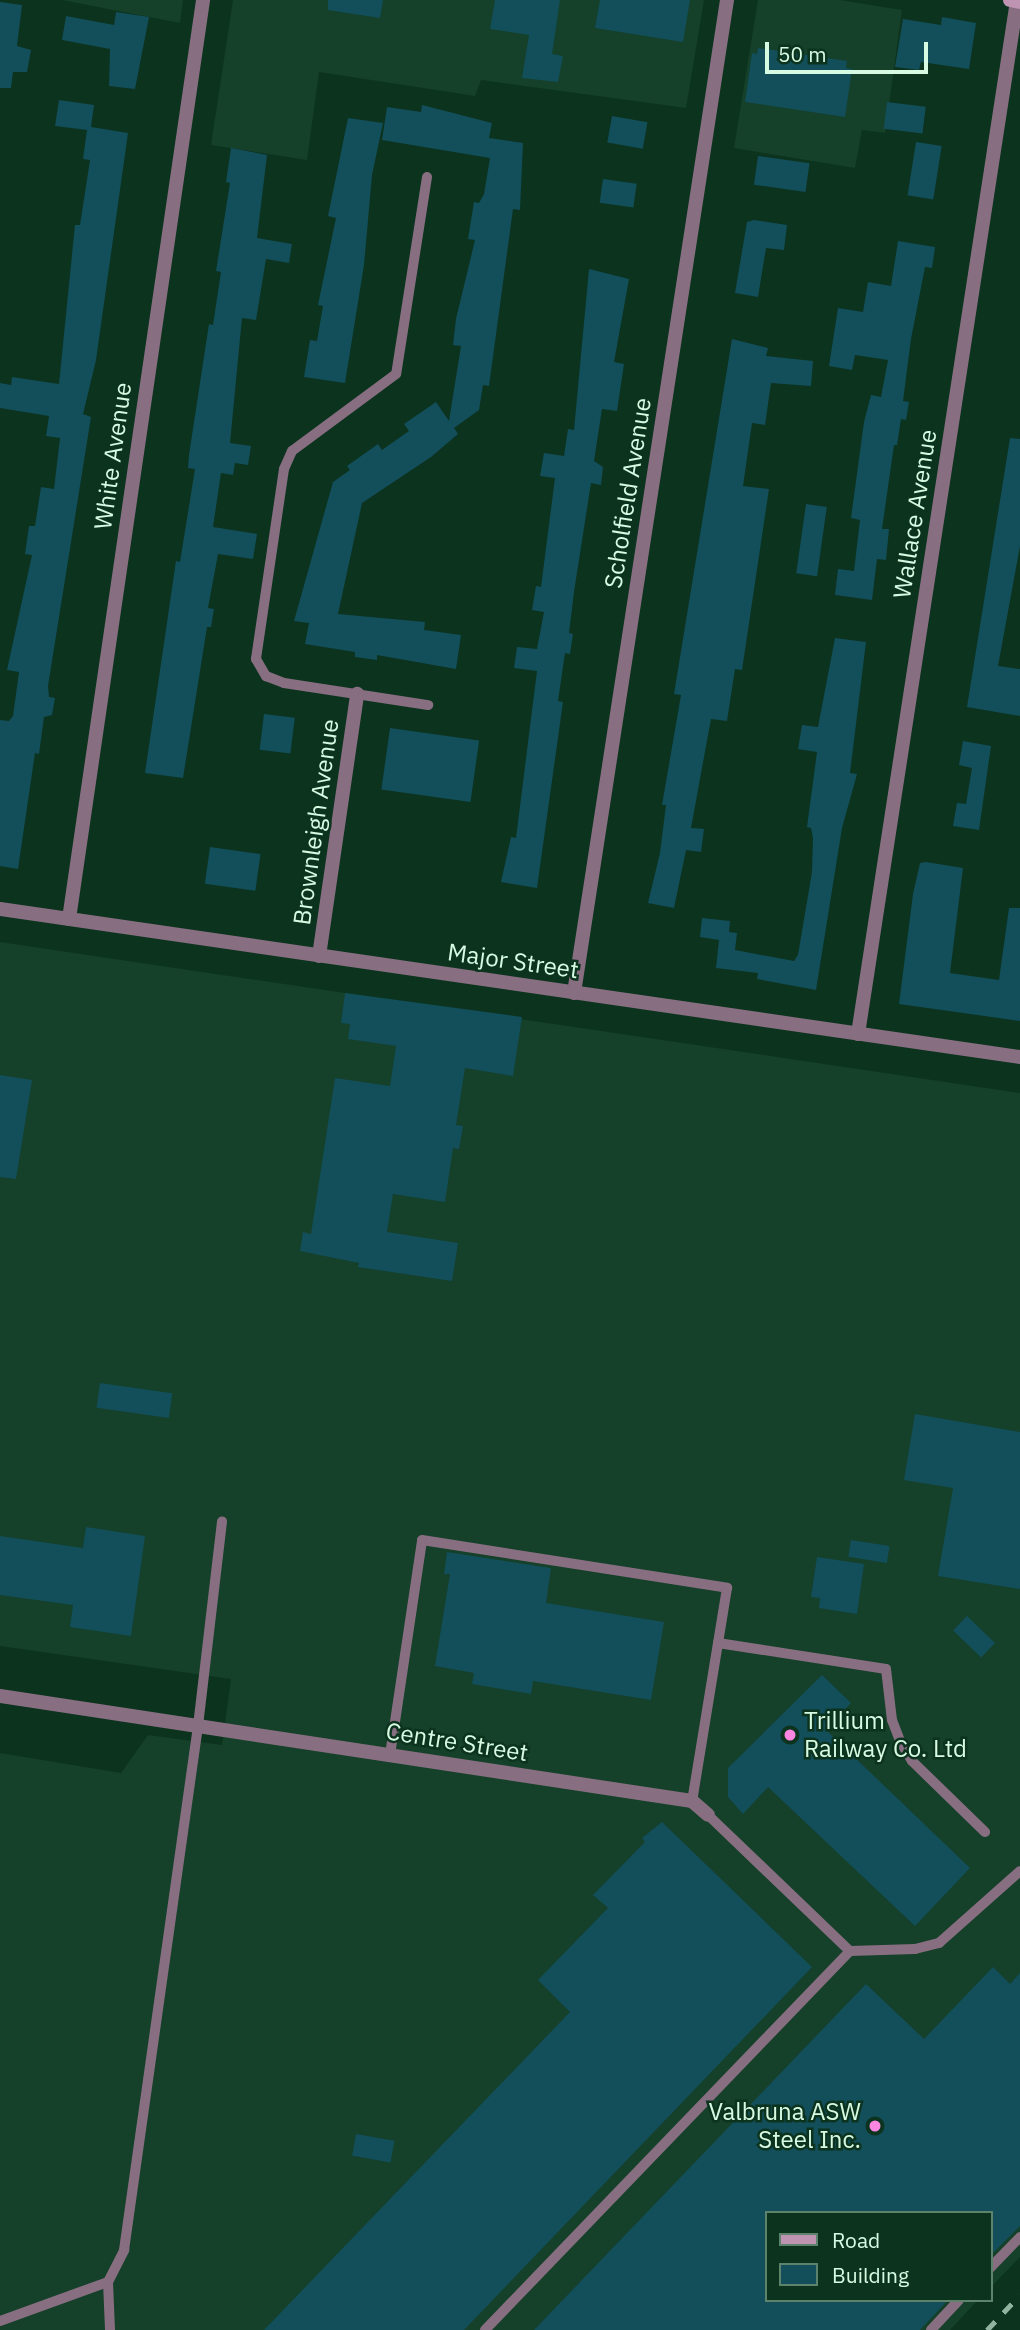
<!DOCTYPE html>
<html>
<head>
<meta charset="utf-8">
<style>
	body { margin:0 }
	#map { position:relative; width:1020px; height:2330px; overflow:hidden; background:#0c331e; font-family:"IBM Plex Sans",sans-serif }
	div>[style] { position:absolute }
	.built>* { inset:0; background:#154029 }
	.building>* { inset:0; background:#134e5b; transform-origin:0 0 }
	.service>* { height:10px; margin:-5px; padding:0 5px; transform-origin:5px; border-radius:5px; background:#886e81 }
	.minor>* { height:14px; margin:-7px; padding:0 7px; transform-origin:7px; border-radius:7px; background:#886e81 }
	.secondary>* { height:14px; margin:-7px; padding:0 7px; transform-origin:7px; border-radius:7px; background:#be94b2 }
	.rail>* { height:5px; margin-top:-2.5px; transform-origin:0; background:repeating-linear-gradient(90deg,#90b49e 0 12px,transparent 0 24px) }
	.dots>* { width:19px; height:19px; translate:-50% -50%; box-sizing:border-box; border:4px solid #0c331e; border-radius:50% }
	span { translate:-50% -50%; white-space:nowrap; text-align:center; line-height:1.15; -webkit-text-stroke:5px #0c331e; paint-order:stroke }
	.street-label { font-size:24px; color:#d7fae3 }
	.poi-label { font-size:24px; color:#d7fae3 }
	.left { translate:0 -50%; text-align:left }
	.right { translate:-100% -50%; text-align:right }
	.legend { position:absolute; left:765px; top:2211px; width:228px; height:91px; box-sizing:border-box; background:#0c331e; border:2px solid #5d836d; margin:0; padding:9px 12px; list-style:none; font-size:21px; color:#d7fae3 }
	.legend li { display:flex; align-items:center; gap:14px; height:35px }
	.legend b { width:35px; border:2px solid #5d836d }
	.scale { position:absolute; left:765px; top:42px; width:163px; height:32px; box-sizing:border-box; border:4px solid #d7fae3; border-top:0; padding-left:9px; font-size:21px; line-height:24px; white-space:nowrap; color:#d7fae3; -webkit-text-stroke:5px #0c331e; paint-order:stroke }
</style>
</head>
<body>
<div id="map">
	<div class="built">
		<i style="clip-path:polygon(62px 0,183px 0,180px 23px)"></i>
		<i style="clip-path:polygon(233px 0,704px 0,686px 108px,481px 80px,475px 96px,319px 72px,307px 160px,211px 145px)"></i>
		<i style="clip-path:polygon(758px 0,840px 0,902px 10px,885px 133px,862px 130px,855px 168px,734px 148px)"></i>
		<i style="clip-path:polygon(0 942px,1020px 1093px,1020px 2257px,990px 2288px,990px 2213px,766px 2213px,766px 2300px,978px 2300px,950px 2330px,0 2330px,0 1753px,121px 1773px,148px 1735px,222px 1745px,231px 1679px,0 1646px)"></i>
	</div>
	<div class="building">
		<i style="clip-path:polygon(328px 0,383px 0,380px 18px,328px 10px)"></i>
		<i style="clip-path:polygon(495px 0,560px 0,552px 54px,563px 56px,558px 82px,522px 78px,529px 35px,490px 29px)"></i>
		<i style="clip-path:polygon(600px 0,690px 0,683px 42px,595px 28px)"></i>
		<i style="clip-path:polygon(0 2px,22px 5px,17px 46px,31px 50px,27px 72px,13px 72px,11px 88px,0 88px)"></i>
		<i style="clip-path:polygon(116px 12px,149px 17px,135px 89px,109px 86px,110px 49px,62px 40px,66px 16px,114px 25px)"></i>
		<i style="clip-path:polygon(942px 17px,976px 23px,969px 69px,921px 62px,919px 70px,895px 67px,903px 19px,941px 25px)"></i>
		<i style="clip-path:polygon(758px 48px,847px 61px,846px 68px,852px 69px,845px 117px,745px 102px,752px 53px,757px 54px)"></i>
		<i style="clip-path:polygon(59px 100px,94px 105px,91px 127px,128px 133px,96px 360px,83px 414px,91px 417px,48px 686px,49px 697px,55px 698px,52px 715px,44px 717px,39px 754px,35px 753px,18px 869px,0 866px,0 720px,9px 721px,13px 716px,19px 672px,7px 670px,32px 555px,25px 554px,29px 526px,35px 526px,41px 487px,54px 489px,60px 438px,46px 436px,49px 416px,0 408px,0 383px,11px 385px,12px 377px,59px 384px,75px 225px,80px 225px,90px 160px,83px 159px,87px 130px,55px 126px)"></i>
		<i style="left:887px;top:102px;width:39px;height:27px;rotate:7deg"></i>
		<i style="clip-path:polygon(422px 105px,492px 123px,489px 138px,523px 143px,520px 210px,513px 209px,489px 386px,483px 385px,479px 410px,454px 428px,458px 434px,431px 457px,362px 503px,338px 614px,425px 622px,424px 630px,461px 635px,456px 669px,377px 655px,377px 660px,355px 657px,355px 652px,305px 644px,309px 623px,294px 621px,333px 482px,350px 470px,347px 466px,378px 444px,382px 450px,409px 431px,404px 424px,436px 402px,449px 421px,461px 346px,453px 345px,456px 319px,475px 240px,468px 239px,474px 202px,479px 203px,484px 194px,490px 158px,382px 140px,387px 107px,421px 112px)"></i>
		<i style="left:612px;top:116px;width:36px;height:27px;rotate:10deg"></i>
		<i style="clip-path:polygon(348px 118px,383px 123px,372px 175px,364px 265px,345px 383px,304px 377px,310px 340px,317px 341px,323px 306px,318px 305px,336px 218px,328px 216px)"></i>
		<i style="left:916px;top:142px;width:26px;height:54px;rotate:9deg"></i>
		<i style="clip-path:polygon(231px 148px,267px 155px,257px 238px,292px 244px,289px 263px,266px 259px,256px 320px,242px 318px,230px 443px,251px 446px,248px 465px,235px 463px,233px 475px,221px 473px,213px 527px,257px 534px,253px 559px,218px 554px,208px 608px,214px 609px,211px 627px,207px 627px,183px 778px,145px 773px,176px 561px,180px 562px,195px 469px,188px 468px,189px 455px,209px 324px,213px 325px,221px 272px,216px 271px,230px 183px,226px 182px)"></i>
		<i style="left:758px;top:156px;width:52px;height:29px;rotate:8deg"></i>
		<i style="left:603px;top:179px;width:34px;height:24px;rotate:8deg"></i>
		<i style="clip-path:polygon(754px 220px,787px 225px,784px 250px,766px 248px,758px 297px,735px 293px,747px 222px)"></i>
		<i style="clip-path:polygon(898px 241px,935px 247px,932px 268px,925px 267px,911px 339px,903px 401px,909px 402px,906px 420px,901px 419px,897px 445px,894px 445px,882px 529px,889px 529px,886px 560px,877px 559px,872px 600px,835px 595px,838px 569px,854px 571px,860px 520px,851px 518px,864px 422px,871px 395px,881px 397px,888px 360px,855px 355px,852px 370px,829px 366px,838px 308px,863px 312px,868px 282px,891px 286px)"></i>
		<i style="clip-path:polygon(589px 269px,629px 279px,614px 362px,624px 364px,617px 411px,602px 409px,594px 461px,603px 467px,601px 485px,591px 483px,574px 592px,569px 633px,573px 634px,570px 654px,565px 653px,558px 701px,563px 702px,537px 888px,501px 882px,511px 837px,516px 838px,537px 671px,514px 668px,517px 647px,537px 649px,544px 612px,532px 610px,536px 586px,541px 587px,555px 478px,540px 476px,544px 453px,564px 456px,568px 429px,574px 430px)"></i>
		<i style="clip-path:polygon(732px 339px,768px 348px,766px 356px,813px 361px,811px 386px,771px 383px,765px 425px,752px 423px,743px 486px,769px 489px,742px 670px,735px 669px,727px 721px,711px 719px,691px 828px,704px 829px,701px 852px,686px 850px,674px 908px,648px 903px,660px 853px,666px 805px,662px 805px,681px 695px,674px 694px)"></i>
		<i style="clip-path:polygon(1010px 438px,1020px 439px,1020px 546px,998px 666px,1020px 669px,1020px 716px,967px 707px)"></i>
		<i style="left:806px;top:504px;width:21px;height:70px;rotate:8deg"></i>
		<i style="clip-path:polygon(835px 638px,866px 642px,850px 773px,857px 774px,842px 828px,816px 990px,757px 979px,758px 973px,716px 968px,719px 940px,700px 937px,702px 918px,730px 921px,729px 932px,737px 933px,735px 950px,794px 961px,798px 955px,812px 872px,813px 838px,811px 828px,807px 827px,817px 752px,798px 749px,802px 725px,818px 727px)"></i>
		<i style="left:264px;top:714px;width:31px;height:36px;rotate:7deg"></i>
		<i style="left:390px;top:728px;width:90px;height:62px;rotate:8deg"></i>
		<i style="clip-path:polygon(963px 741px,991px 746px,979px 830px,953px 826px,957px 803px,966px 804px,972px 768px,959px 765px)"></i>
		<i style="left:210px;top:847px;width:51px;height:37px;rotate:8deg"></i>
		<i style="clip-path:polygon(926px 862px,963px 868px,950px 973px,999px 980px,1009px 908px,1020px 908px,1020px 1021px,899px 1004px,913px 894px,920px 863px)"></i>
		<i style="clip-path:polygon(345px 993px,522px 1017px,513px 1076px,465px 1068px,456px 1125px,463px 1126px,459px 1149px,453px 1148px,445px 1202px,393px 1194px,387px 1232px,458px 1243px,452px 1281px,358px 1267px,359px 1263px,300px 1251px,303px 1232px,311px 1234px,335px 1078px,390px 1086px,396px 1046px,348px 1039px,350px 1024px,341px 1023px)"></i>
		<i style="clip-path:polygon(0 1075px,32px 1080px,16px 1179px,0 1177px)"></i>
		<i style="left:100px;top:1383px;width:73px;height:25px;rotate:8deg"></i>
		<i style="clip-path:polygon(915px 1414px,1020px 1432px,1020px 1589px,938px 1576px,953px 1488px,904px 1480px)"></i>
		<i style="clip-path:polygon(86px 1527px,145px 1536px,131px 1636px,70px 1627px,73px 1605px,0 1595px,0 1536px,83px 1548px)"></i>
		<i style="left:851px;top:1540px;width:39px;height:17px;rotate:9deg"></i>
		<i style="clip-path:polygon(447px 1552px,551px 1568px,546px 1603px,664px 1622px,651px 1700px,533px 1681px,531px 1694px,472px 1684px,474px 1673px,435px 1666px,450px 1574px,444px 1574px)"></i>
		<i style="clip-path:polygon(817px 1557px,864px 1564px,857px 1614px,819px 1608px,820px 1598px,811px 1597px)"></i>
		<i style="left:967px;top:1616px;width:39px;height:20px;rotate:44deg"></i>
		<i style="clip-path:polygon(822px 1675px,851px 1703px,825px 1729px,970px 1868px,915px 1926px,768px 1787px,743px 1814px,728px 1797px,728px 1768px)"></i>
		<i style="clip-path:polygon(662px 1822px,812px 1967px,464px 2330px,264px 2330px,570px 2012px,538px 1980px,608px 1908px,593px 1895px,645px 1842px,642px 1838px)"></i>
		<i style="clip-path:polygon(993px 1967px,1010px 1984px,1020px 1973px,1020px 2226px,990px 2256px,990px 2213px,766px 2213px,766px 2300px,948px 2300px,920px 2330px,534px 2330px,866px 1984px,924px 2039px)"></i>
		<i style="left:356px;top:2134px;width:39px;height:22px;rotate:10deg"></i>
	</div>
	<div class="service">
		<i style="left:427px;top:177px;width:199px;rotate:98.9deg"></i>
		<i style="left:396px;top:374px;width:129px;rotate:143.5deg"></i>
		<i style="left:292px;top:451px;width:20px;rotate:114deg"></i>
		<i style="left:284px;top:469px;width:192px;rotate:98.4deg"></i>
		<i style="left:256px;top:659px;width:20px;rotate:60deg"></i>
		<i style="left:266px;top:676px;width:19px;rotate:21deg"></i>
		<i style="left:284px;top:683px;width:146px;rotate:8.7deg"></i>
		<i style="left:718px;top:1643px;width:170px;rotate:8.8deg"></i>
		<i style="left:886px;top:1669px;width:51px;rotate:83.3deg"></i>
		<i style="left:892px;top:1720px;width:22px;rotate:69deg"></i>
		<i style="left:900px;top:1741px;width:23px;rotate:59deg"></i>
		<i style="left:912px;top:1761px;width:102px;rotate:44.2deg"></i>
		<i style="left:390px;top:1755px;width:217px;rotate:-81.5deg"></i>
		<i style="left:422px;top:1540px;width:309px;rotate:8.9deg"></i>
		<i style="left:727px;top:1588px;width:216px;rotate:99.3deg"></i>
		<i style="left:708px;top:1815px;width:197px;rotate:43.8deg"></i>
		<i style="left:990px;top:2268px;width:43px;rotate:-45.9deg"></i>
		<i style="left:108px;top:2282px;width:48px;rotate:87.6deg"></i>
		<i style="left:0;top:2321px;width:115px;rotate:-19.9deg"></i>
		<i style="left:108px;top:2282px;width:36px;rotate:-63deg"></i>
		<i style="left:124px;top:2250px;width:529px;rotate:-81.96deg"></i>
		<i style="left:198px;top:1726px;width:206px;rotate:-83.3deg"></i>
		<i style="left:485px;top:2330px;width:526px;rotate:-46.08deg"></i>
		<i style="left:850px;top:1951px;width:65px;rotate:-1.8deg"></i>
		<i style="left:915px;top:1949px;width:25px;rotate:-14deg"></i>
		<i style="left:939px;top:1943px;width:108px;rotate:-41.6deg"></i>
		<i style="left:931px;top:2330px;width:41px;rotate:-47deg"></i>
	</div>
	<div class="minor">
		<i style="left:0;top:909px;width:1031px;rotate:8.26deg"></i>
		<i style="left:69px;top:919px;width:929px;rotate:-81.7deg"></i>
		<i style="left:319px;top:956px;width:265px;rotate:-81.7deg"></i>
		<i style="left:574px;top:993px;width:1005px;rotate:-81.24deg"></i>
		<i style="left:858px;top:1034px;width:1045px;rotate:-81.25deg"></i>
		<i style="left:0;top:1696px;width:700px;rotate:8.63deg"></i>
		<i style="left:692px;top:1801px;width:21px;rotate:41deg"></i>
	</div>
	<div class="secondary">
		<i style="left:1010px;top:0;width:10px;rotate:11deg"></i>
	</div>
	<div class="rail">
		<i style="left:987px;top:2330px;width:48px;rotate:-46.7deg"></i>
	</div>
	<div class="dots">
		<i style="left:790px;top:1735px;background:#fd86e1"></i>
		<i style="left:875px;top:2126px;background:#fd86e1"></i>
	</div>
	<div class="street-label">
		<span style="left:113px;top:456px;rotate:-82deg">White Avenue</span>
		<span style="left:628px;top:493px;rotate:-81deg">Scholfield Avenue</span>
		<span style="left:915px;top:514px;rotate:-81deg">Wallace Avenue</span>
		<span style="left:316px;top:822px;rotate:-82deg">Brownleigh Avenue</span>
		<span style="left:513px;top:961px;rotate:8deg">Major Street</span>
		<span style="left:457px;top:1742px;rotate:9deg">Centre Street</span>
	</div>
	<div class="poi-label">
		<span class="left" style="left:804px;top:1735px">Trillium<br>Railway Co. Ltd</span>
		<span class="right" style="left:861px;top:2126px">Valbruna ASW<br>Steel Inc.</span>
	</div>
	<ul class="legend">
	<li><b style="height:9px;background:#be94b2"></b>Road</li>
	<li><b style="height:19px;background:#134e5b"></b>Building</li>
	</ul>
	<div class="scale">50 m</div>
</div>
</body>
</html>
